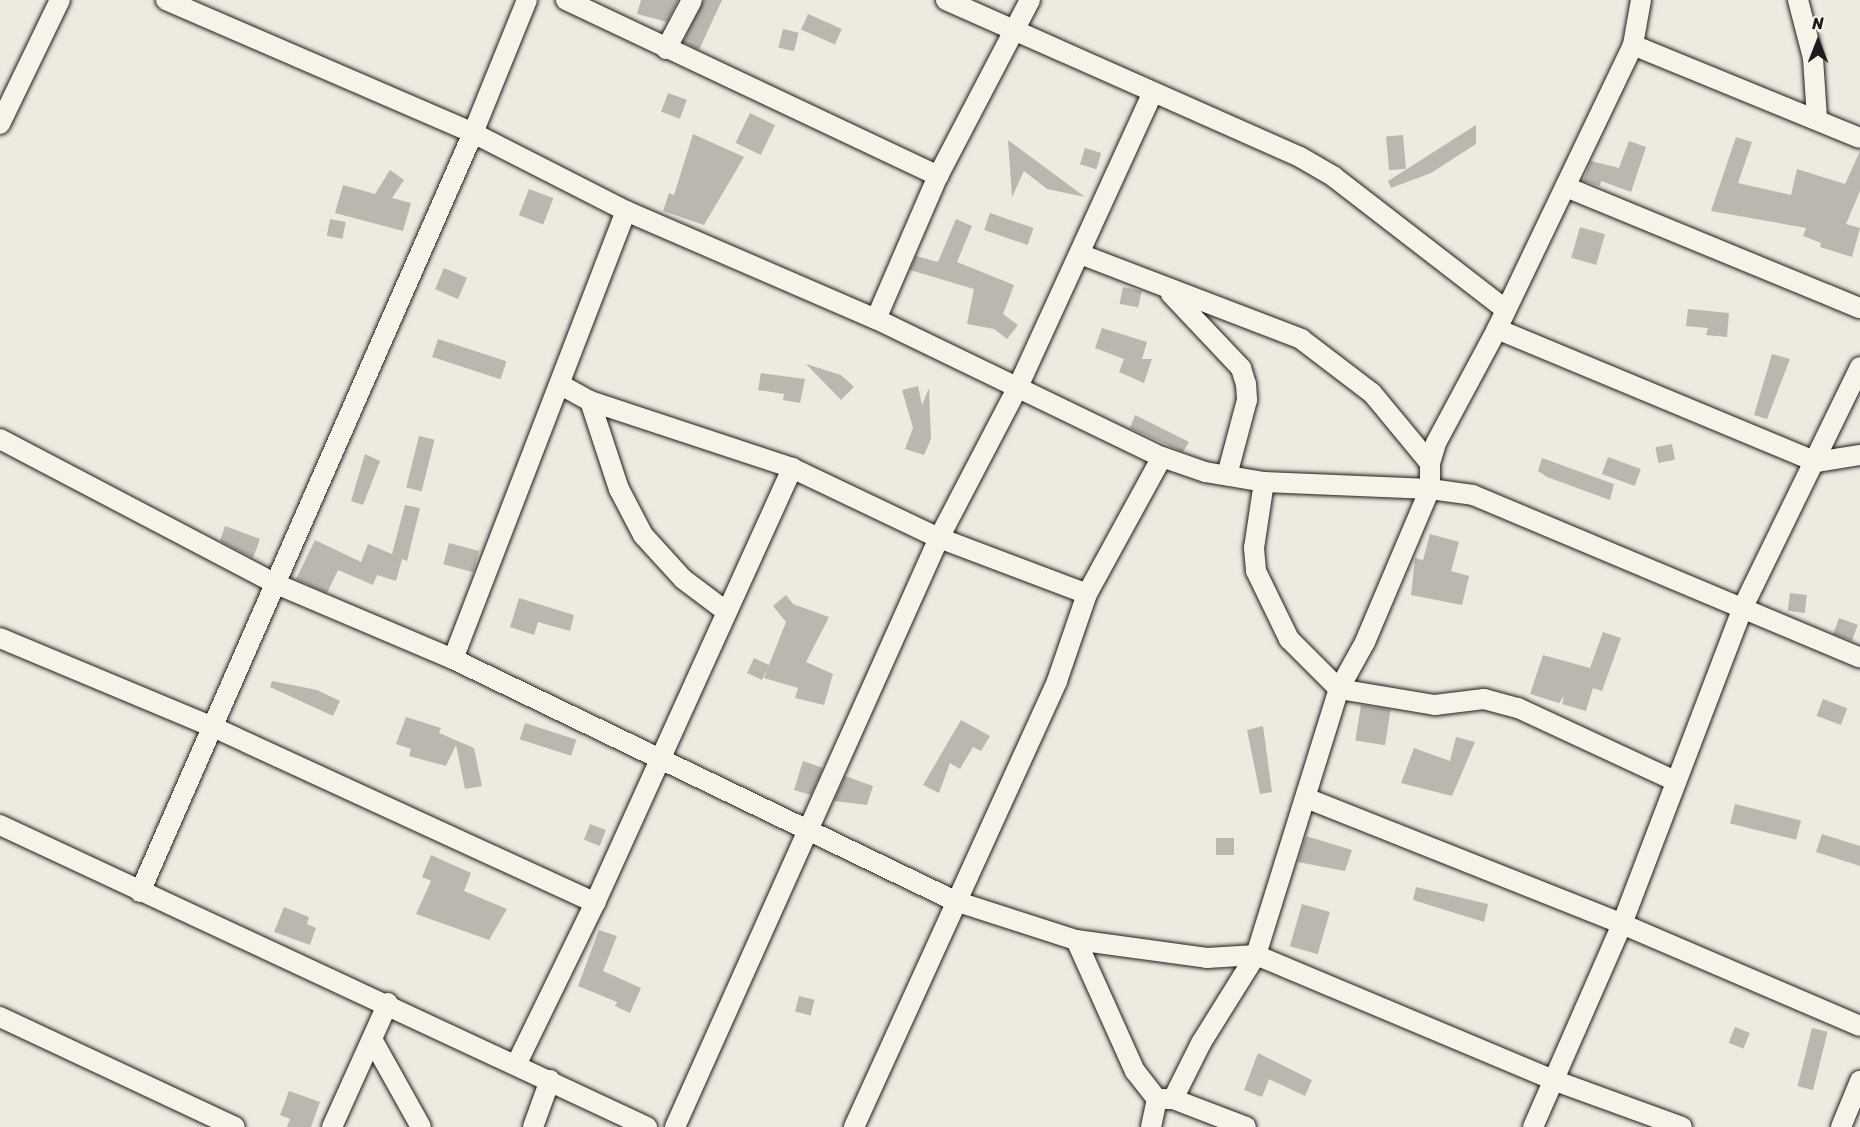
<!DOCTYPE html>
<html>
<head>
<meta charset="utf-8">
<style>
	body { margin:0 }
	#map { position:relative; width:1860px; height:1127px; overflow:hidden; background:#eeeae0; font-family:Sriracha,sans-serif }
	div>[style] { position:absolute }
	.building>* { inset:0; background:#bab7af; transform-origin:0 0 }
	.roads { filter:drop-shadow(0 0 2px #1c1c1c) drop-shadow(0 0 2px #1c1c1c) }
	.minor>* { height:20px; margin:-10px; padding:0 10px; transform-origin:10px; border-radius:10px; background:#f7f3e8 }
	span { translate:-50% -50%; white-space:nowrap; text-align:center; line-height:1.15; -webkit-text-stroke:4.5px #f7f3e8; paint-order:stroke }
	.north { position:absolute; left:1788px; top:12px; width:60px; height:60px; -webkit-text-stroke:4px #f7f3e8; paint-order:stroke; rotate:0deg; font-size:16px; font-weight:700; line-height:24px; text-align:center; color:#1c1c1c }
	.north::after { content:''; display:block; margin:auto; width:21px; height:27px; background:#1c1c1c; clip-path:polygon(50% 0,100% 100%,50% 72%,0 100%) }
</style>
</head>
<body>
<div id="map">
	<div class="building">
		<i style="clip-path:polygon(641px 0,678px 0,667px 22px,637px 14px)"></i>
		<i style="clip-path:polygon(704px 0,722px 0,699px 50px,683px 42px)"></i>
		<i style="left:808px;top:14px;width:37px;height:17px;rotate:24deg"></i>
		<i style="left:783px;top:29px;width:16px;height:19px;rotate:14deg"></i>
		<i style="left:668px;top:93px;width:20px;height:20px;rotate:20deg"></i>
		<i style="left:750px;top:113px;width:28px;height:33px;rotate:26deg"></i>
		<i style="clip-path:polygon(1476px 125px,1476px 144px,1431px 173px,1391px 188px,1388px 181px)"></i>
		<i style="clip-path:polygon(693px 134px,744px 157px,704px 225px,663px 211px,669px 193px,674px 195px)"></i>
		<i style="left:1403px;top:135px;width:34px;height:17px;rotate:85deg"></i>
		<i style="clip-path:polygon(1736px 137px,1752px 142px,1738px 183px,1791px 195px,1797px 169px,1845px 184px,1860px 151px,1860px 191px,1846px 224px,1860px 228px,1852px 257px,1820px 247px,1821px 243px,1803px 236px,1806px 228px,1711px 211px)"></i>
		<i style="clip-path:polygon(1008px 140px,1085px 197px,1047px 189px,1024px 171px,1012px 197px)"></i>
		<i style="clip-path:polygon(1629px 141px,1646px 147px,1631px 192px,1601px 181px,1600px 186px,1583px 181px,1591px 161px,1619px 168px)"></i>
		<i style="left:1085px;top:148px;width:17px;height:17px;rotate:17deg"></i>
		<i style="clip-path:polygon(390px 170px,404px 180px,392px 198px,411px 203px,403px 231px,335px 213px,343px 185px,375px 194px)"></i>
		<i style="left:529px;top:189px;width:26px;height:28px;rotate:21deg"></i>
		<i style="left:990px;top:213px;width:46px;height:18px;rotate:19deg"></i>
		<i style="left:330px;top:219px;width:16px;height:17px;rotate:11deg"></i>
		<i style="clip-path:polygon(956px 219px,972px 226px,957px 262px,1014px 285px,1003px 314px,1018px 325px,1007px 339px,994px 329px,967px 324px,974px 289px,910px 270px,916px 256px,938px 262px)"></i>
		<i style="left:1580px;top:227px;width:26px;height:32px;rotate:16deg"></i>
		<i style="left:444px;top:268px;width:25px;height:23px;rotate:23deg"></i>
		<i style="left:1123px;top:287px;width:19px;height:17px;rotate:12deg"></i>
		<i style="clip-path:polygon(1688px 309px,1729px 313px,1727px 337px,1706px 335px,1708px 328px,1686px 326px)"></i>
		<i style="clip-path:polygon(1102px 328px,1147px 342px,1142px 359px,1152px 359px,1144px 383px,1119px 372px,1124px 359px,1095px 348px)"></i>
		<i style="left:438px;top:339px;width:72px;height:19px;rotate:18deg"></i>
		<i style="clip-path:polygon(1772px 354px,1790px 359px,1767px 419px,1754px 415px)"></i>
		<i style="clip-path:polygon(806px 364px,841px 375px,854px 387px,841px 400px)"></i>
		<i style="clip-path:polygon(761px 373px,805px 379px,800px 403px,783px 400px,784px 394px,758px 390px)"></i>
		<i style="clip-path:polygon(918px 386px,922px 405px,929px 388px,931px 439px,924px 455px,905px 449px,913px 428px,902px 390px)"></i>
		<i style="clip-path:polygon(1135px 415px,1189px 442px,1183px 452px,1130px 428px)"></i>
		<i style="left:419px;top:436px;width:16px;height:53px;rotate:14deg"></i>
		<i style="left:1672px;top:444px;width:16px;height:17px;rotate:79deg"></i>
		<i style="clip-path:polygon(365px 454px,380px 461px,363px 505px,351px 501px)"></i>
		<i style="left:1608px;top:457px;width:35px;height:18px;rotate:20deg"></i>
		<i style="clip-path:polygon(1542px 458px,1614px 484px,1610px 500px,1547px 477px,1538px 471px)"></i>
		<i style="clip-path:polygon(405px 505px,420px 508px,407px 561px,402px 559px,396px 581px,377px 575px,373px 585px,338px 570px,327px 593px,296px 579px,315px 540px,361px 562px,368px 544px,392px 554px)"></i>
		<i style="clip-path:polygon(225px 526px,260px 539px,253px 558px,220px 541px)"></i>
		<i style="clip-path:polygon(1430px 534px,1459px 542px,1451px 571px,1469px 576px,1462px 605px,1411px 595px,1415px 558px,1423px 560px)"></i>
		<i style="left:449px;top:543px;width:31px;height:22px;rotate:15deg"></i>
		<i style="left:1790px;top:593px;width:17px;height:18px;rotate:7deg"></i>
		<i style="clip-path:polygon(786px 595px,793px 604px,829px 617px,806px 662px,833px 674px,824px 705px,795px 698px,798px 688px,764px 678px,767px 669px,762px 680px,747px 673px,754px 658px,769px 665px,786px 622px,773px 606px)"></i>
		<i style="clip-path:polygon(519px 598px,574px 615px,570px 631px,538px 622px,534px 635px,510px 627px)"></i>
		<i style="left:1839px;top:618px;width:20px;height:17px;rotate:20deg"></i>
		<i style="clip-path:polygon(1603px 632px,1621px 638px,1602px 691px,1593px 688px,1586px 711px,1562px 704px,1564px 696px,1559px 703px,1530px 694px,1543px 655px,1590px 668px)"></i>
		<i style="clip-path:polygon(272px 681px,317px 690px,340px 701px,333px 716px,270px 687px)"></i>
		<i style="left:1823px;top:699px;width:26px;height:18px;rotate:21deg"></i>
		<i style="left:1361px;top:705px;width:30px;height:36px;rotate:9deg"></i>
		<i style="clip-path:polygon(406px 717px,441px 728px,439px 733px,474px 748px,482px 786px,465px 789px,456px 745px,446px 766px,409px 756px,411px 749px,396px 744px)"></i>
		<i style="clip-path:polygon(961px 720px,990px 736px,981px 751px,973px 747px,960px 769px,950px 763px,939px 793px,923px 785px)"></i>
		<i style="left:525px;top:723px;width:54px;height:17px;rotate:18deg"></i>
		<i style="clip-path:polygon(1263px 726px,1272px 792px,1260px 794px,1247px 730px)"></i>
		<i style="clip-path:polygon(1456px 737px,1475px 742px,1452px 796px,1401px 783px,1414px 748px,1450px 761px)"></i>
		<i style="clip-path:polygon(803px 761px,823px 768px,811px 795px,794px 790px)"></i>
		<i style="clip-path:polygon(845px 776px,873px 786px,867px 805px,834px 801px)"></i>
		<i style="left:1735px;top:804px;width:68px;height:20px;rotate:14deg"></i>
		<i style="left:590px;top:824px;width:17px;height:17px;rotate:21deg"></i>
		<i style="clip-path:polygon(1822px 834px,1860px 846px,1860px 866px,1816px 852px)"></i>
		<i style="clip-path:polygon(1306px 836px,1352px 850px,1345px 871px,1298px 862px)"></i>
		<i style="left:1216px;top:838px;width:18px;height:17px"></i>
		<i style="clip-path:polygon(431px 855px,471px 873px,464px 891px,507px 909px,489px 940px,416px 914px,431px 881px,422px 877px)"></i>
		<i style="clip-path:polygon(1416px 887px,1488px 904px,1484px 922px,1413px 900px)"></i>
		<i style="left:1302px;top:904px;width:29px;height:44px;rotate:16deg"></i>
		<i style="clip-path:polygon(284px 907px,309px 917px,307px 924px,316px 928px,310px 945px,274px 932px)"></i>
		<i style="clip-path:polygon(599px 930px,617px 936px,603px 971px,641px 988px,630px 1013px,615px 1006px,617px 1002px,578px 986px)"></i>
		<i style="left:799px;top:996px;width:16px;height:16px;rotate:14deg"></i>
		<i style="left:1735px;top:1027px;width:16px;height:17px;rotate:22deg"></i>
		<i style="left:1812px;top:1028px;width:16px;height:60px;rotate:14deg"></i>
		<i style="clip-path:polygon(1258px 1053px,1312px 1080px,1305px 1096px,1269px 1079px,1262px 1097px,1244px 1090px)"></i>
		<i style="clip-path:polygon(289px 1091px,320px 1102px,311px 1127px,287px 1127px,290px 1119px,280px 1115px)"></i>
	</div>
	<div class="roads">
		<div class="minor">
			<i style="left:166px;top:0;width:335px;rotate:23.4deg"></i>
			<i style="left:473px;top:133px;width:172px;rotate:27deg"></i>
			<i style="left:626px;top:211px;width:272px;rotate:23.4deg"></i>
			<i style="left:876px;top:319px;width:318px;rotate:25.8deg"></i>
			<i style="left:1162px;top:457px;width:46px;rotate:19.2deg"></i>
			<i style="left:1205px;top:472px;width:60px;rotate:9.6deg"></i>
			<i style="left:1264px;top:482px;width:166px;rotate:2.4deg"></i>
			<i style="left:1430px;top:489px;width:43px;rotate:7.9deg"></i>
			<i style="left:1473px;top:495px;width:420px;rotate:22.8deg"></i>
			<i style="left:566px;top:0;width:412px;rotate:25.3deg"></i>
			<i style="left:946px;top:0;width:387px;rotate:23.9deg"></i>
			<i style="left:1300px;top:157px;width:39px;rotate:30deg"></i>
			<i style="left:1334px;top:177px;width:217px;rotate:37.7deg"></i>
			<i style="left:1798px;top:0;width:60px;rotate:75.5deg"></i>
			<i style="left:1813px;top:58px;width:61px;rotate:86.2deg"></i>
			<i style="left:1633px;top:45px;width:46px;rotate:-79.9deg"></i>
			<i style="left:666px;top:49px;width:55px;rotate:-62deg"></i>
			<i style="left:0;top:124px;width:138px;rotate:-64.2deg"></i>
			<i style="left:1566px;top:187px;width:318px;rotate:22.4deg"></i>
			<i style="left:1080px;top:254px;width:237px;rotate:21deg"></i>
			<i style="left:1301px;top:339px;width:89px;rotate:37.3deg"></i>
			<i style="left:1372px;top:393px;width:91px;rotate:50.4deg"></i>
			<i style="left:1171px;top:294px;width:102px;rotate:46.6deg"></i>
			<i style="left:1241px;top:368px;width:17px;rotate:73deg"></i>
			<i style="left:1246px;top:384px;width:16px;rotate:86deg"></i>
			<i style="left:1247px;top:400px;width:78px;rotate:104.9deg"></i>
			<i style="left:876px;top:319px;width:156px;rotate:-66.6deg"></i>
			<i style="left:938px;top:176px;width:199px;rotate:-62.4deg"></i>
			<i style="left:1497px;top:329px;width:346px;rotate:22.6deg"></i>
			<i style="left:1816px;top:462px;width:45px;rotate:-9deg"></i>
			<i style="left:561px;top:385px;width:33px;rotate:29deg"></i>
			<i style="left:590px;top:401px;width:213px;rotate:18.3deg"></i>
			<i style="left:792px;top:468px;width:163px;rotate:25.5deg"></i>
			<i style="left:939px;top:538px;width:158px;rotate:20.7deg"></i>
			<i style="left:590px;top:401px;width:93px;rotate:71.8deg"></i>
			<i style="left:619px;top:489px;width:52px;rotate:62.4deg"></i>
			<i style="left:643px;top:535px;width:59px;rotate:47.7deg"></i>
			<i style="left:683px;top:579px;width:55px;rotate:36.9deg"></i>
			<i style="left:0;top:439px;width:310px;rotate:27.7deg"></i>
			<i style="left:274px;top:583px;width:194px;rotate:23deg"></i>
			<i style="left:453px;top:659px;width:557px;rotate:25.74deg"></i>
			<i style="left:955px;top:901px;width:127px;rotate:17.9deg"></i>
			<i style="left:1076px;top:940px;width:132px;rotate:7.8deg"></i>
			<i style="left:1207px;top:958px;width:49px;rotate:-3.5deg"></i>
			<i style="left:1256px;top:955px;width:322px;rotate:22.8deg"></i>
			<i style="left:1553px;top:1080px;width:137px;rotate:20deg"></i>
			<i style="left:1264px;top:482px;width:67px;rotate:98.6deg"></i>
			<i style="left:1254px;top:548px;width:23px;rotate:85deg"></i>
			<i style="left:1256px;top:571px;width:76px;rotate:64.1deg"></i>
			<i style="left:1289px;top:639px;width:71px;rotate:45deg"></i>
			<i style="left:1339px;top:689px;width:97px;rotate:9.5deg"></i>
			<i style="left:1435px;top:705px;width:49px;rotate:-7deg"></i>
			<i style="left:1484px;top:699px;width:35px;rotate:15deg"></i>
			<i style="left:1518px;top:708px;width:171px;rotate:24.9deg"></i>
			<i style="left:0;top:638px;width:231px;rotate:22.7deg"></i>
			<i style="left:213px;top:727px;width:421px;rotate:24.7deg"></i>
			<i style="left:453px;top:659px;width:480px;rotate:-68.9deg"></i>
			<i style="left:1306px;top:798px;width:340px;rotate:21.7deg"></i>
			<i style="left:1622px;top:924px;width:259px;rotate:23.2deg"></i>
			<i style="left:0;top:825px;width:714px;rotate:25.02deg"></i>
			<i style="left:140px;top:892px;width:829px;rotate:-66.31deg"></i>
			<i style="left:473px;top:133px;width:144px;rotate:-67.9deg"></i>
			<i style="left:1076px;top:940px;width:144px;rotate:65.8deg"></i>
			<i style="left:1135px;top:1071px;width:36px;rotate:52deg"></i>
			<i style="left:1157px;top:1099px;width:16px"></i>
			<i style="left:1173px;top:1099px;width:78px;rotate:21deg"></i>
			<i style="left:0;top:1017px;width:259px;rotate:25.1deg"></i>
			<i style="left:373px;top:1041px;width:98px;rotate:60.8deg"></i>
			<i style="left:516px;top:1065px;width:180px;rotate:-64deg"></i>
			<i style="left:595px;top:903px;width:478px;rotate:-65.6deg"></i>
			<i style="left:1173px;top:1099px;width:63px;rotate:-63.4deg"></i>
			<i style="left:1201px;top:1043px;width:104px;rotate:-58deg"></i>
			<i style="left:1256px;top:955px;width:279px;rotate:-72.7deg"></i>
			<i style="left:1339px;top:689px;width:54px;rotate:-61deg"></i>
			<i style="left:1365px;top:642px;width:166px;rotate:-67deg"></i>
			<i style="left:1430px;top:489px;width:26px;rotate:-90deg"></i>
			<i style="left:1430px;top:463px;width:21px;rotate:-73deg"></i>
			<i style="left:1436px;top:443px;width:129px;rotate:-61.8deg"></i>
			<i style="left:1497px;top:329px;width:315px;rotate:-64.4deg"></i>
			<i style="left:1633px;top:45px;width:245px;rotate:22.3deg"></i>
			<i style="left:332px;top:1127px;width:136px;rotate:-65.7deg"></i>
			<i style="left:533px;top:1127px;width:50px;rotate:-70.1deg"></i>
			<i style="left:675px;top:1127px;width:645px;rotate:-65.86deg"></i>
			<i style="left:939px;top:538px;width:168px;rotate:-62.4deg"></i>
			<i style="left:1017px;top:389px;width:324px;rotate:-65.4deg"></i>
			<i style="left:854px;top:1127px;width:490px;rotate:-65.5deg"></i>
			<i style="left:1057px;top:681px;width:92px;rotate:-71deg"></i>
			<i style="left:1087px;top:594px;width:156px;rotate:-61.3deg"></i>
			<i style="left:1151px;top:1127px;width:29px;rotate:-78deg"></i>
			<i style="left:1533px;top:1127px;width:222px;rotate:-66.3deg"></i>
			<i style="left:1622px;top:924px;width:339px;rotate:-69.1deg"></i>
			<i style="left:1743px;top:607px;width:267px;rotate:-64deg"></i>
			<i style="left:1841px;top:1127px;width:50px;rotate:-67.6deg"></i>
		</div>
	</div>
	<div class="north">N</div>
</div>
</body>
</html>
